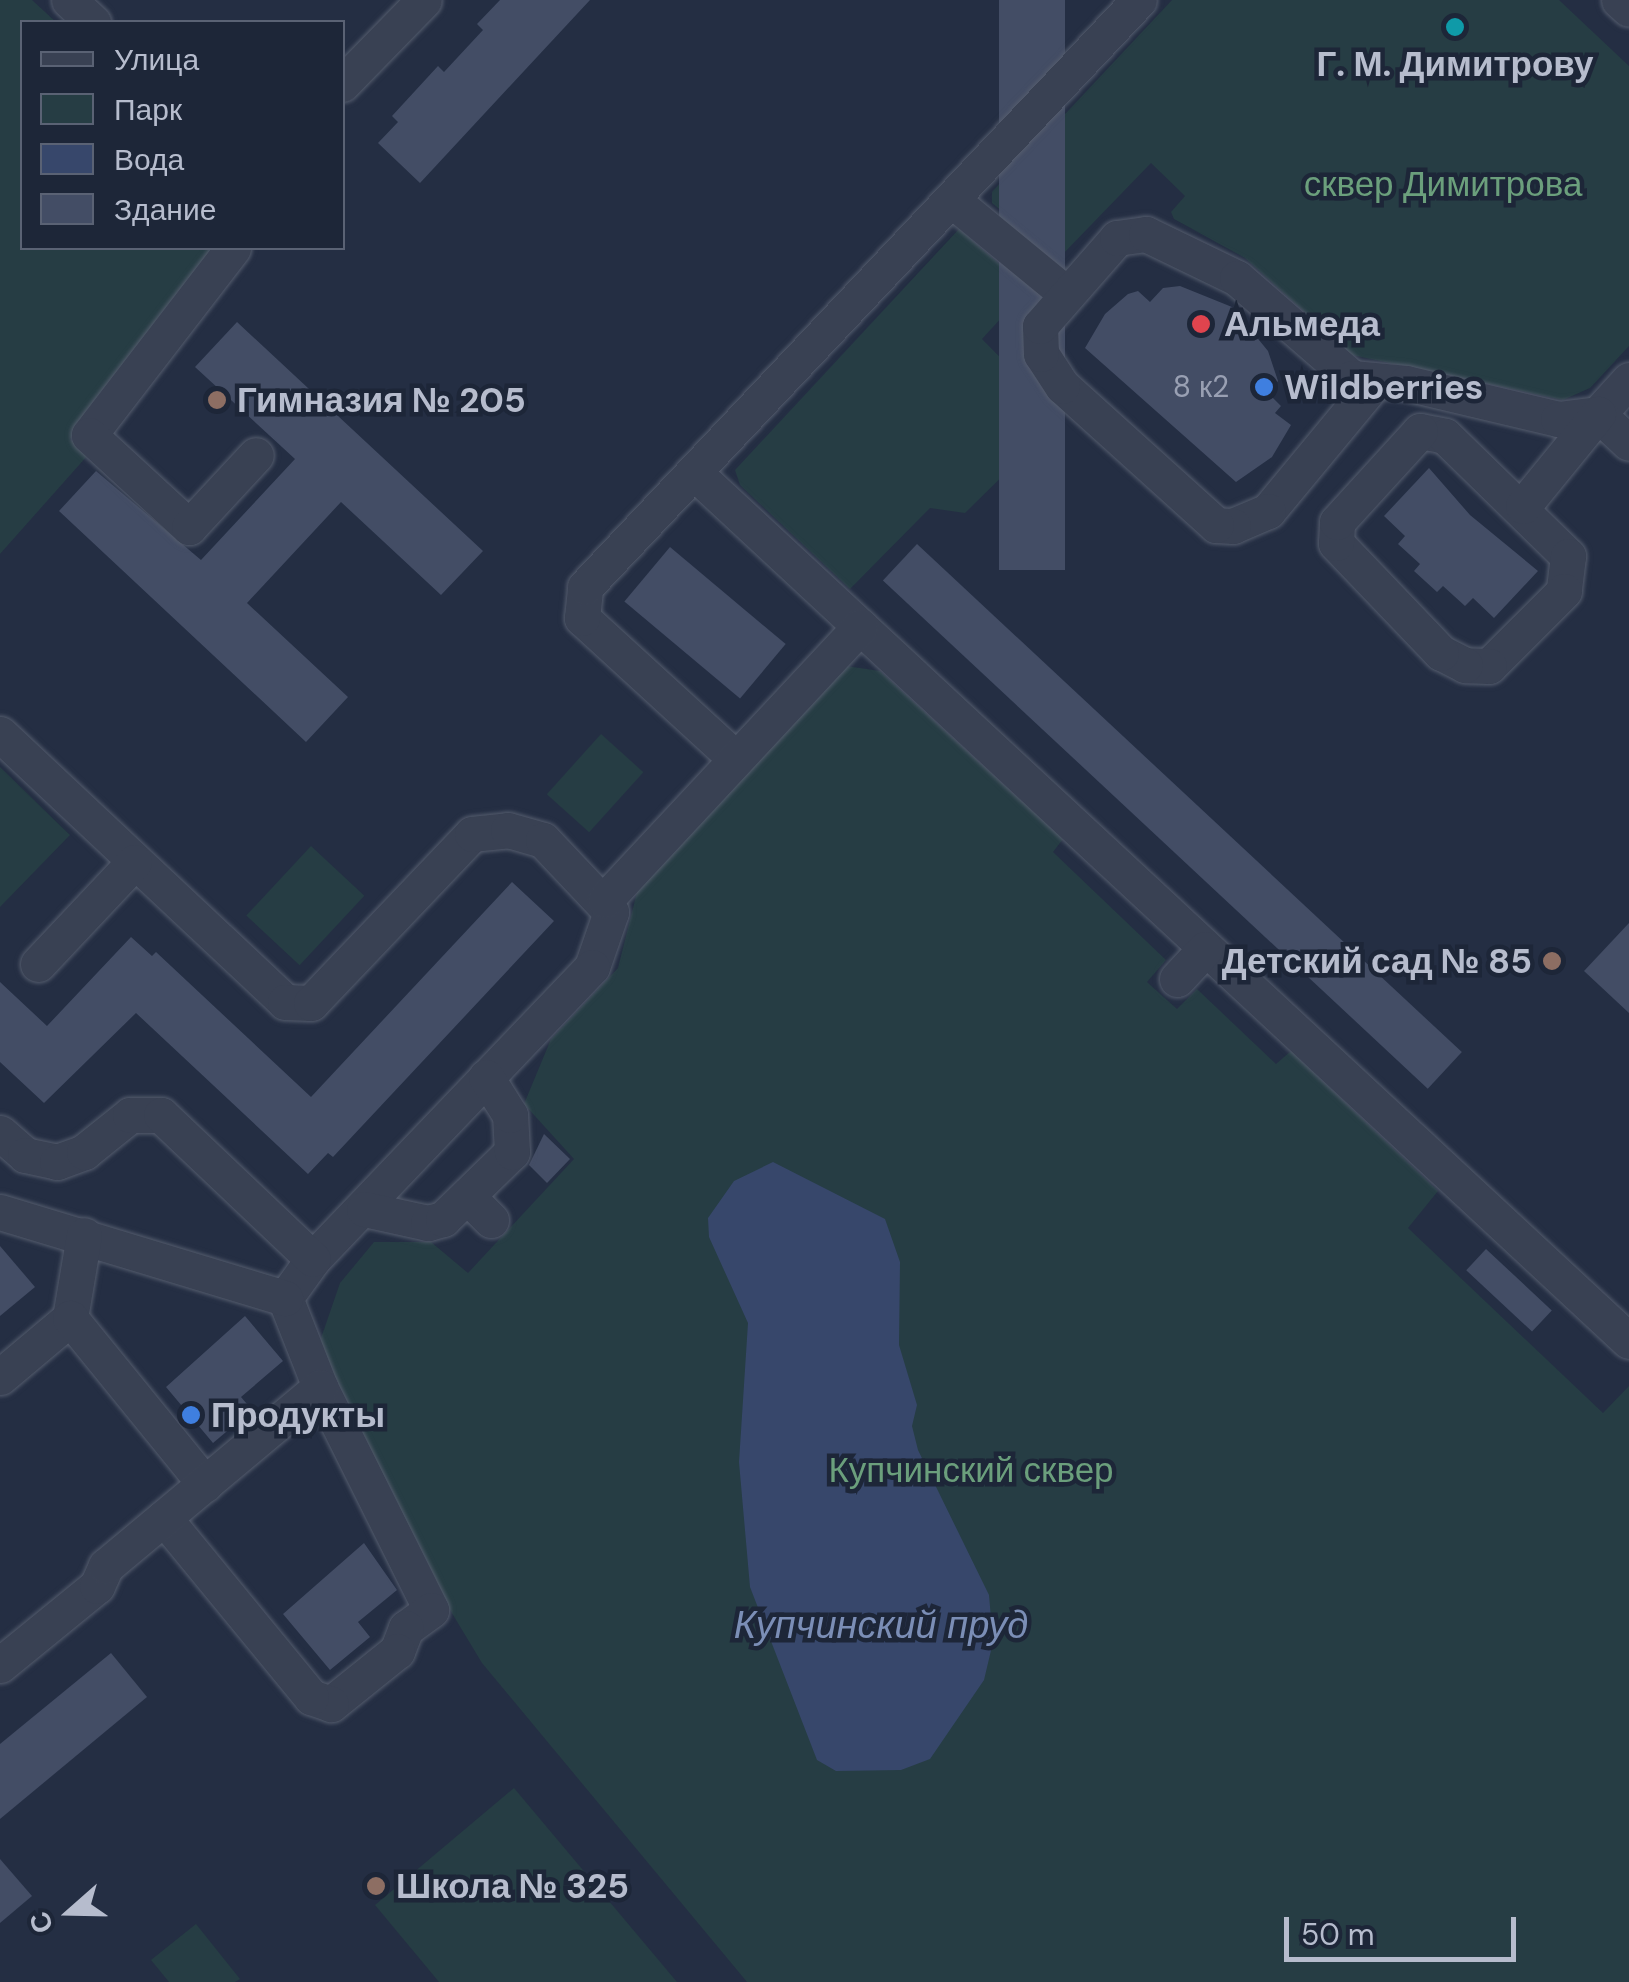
<!DOCTYPE html>
<html>
<head>
<meta charset="utf-8">
<style>
	body { margin:0 }
	#map { position:relative; width:1629px; height:1982px; overflow:hidden; background:#242e43; font-family:"DM Sans",sans-serif }
	div>[style] { position:absolute }
	.green>* { inset:0; background:#263d44; transform-origin:0 0 }
	.water>* { inset:0; background:#37476b }
	.building>* { inset:0; background:#434d65; transform-origin:0 0 }
	.roads { filter:drop-shadow(0 0 2px #545c6d) drop-shadow(0 0 2px #545c6d) }
	.minor>* { height:35px; margin:-17.5px; padding:0 17.5px; transform-origin:17.5px; border-radius:17.5px; background:#394153 }
	.dots>* { width:28px; height:28px; translate:-50% -50%; box-sizing:border-box; border:5px solid #1d2638; border-radius:50% }
	span { translate:-50% -50%; white-space:nowrap; text-align:center; line-height:1.15; -webkit-text-stroke:9px #1d2638; paint-order:stroke }
	.number-label { font-size:30px; color:#99a0b3 }
	.number-label span { -webkit-text-stroke-width:0 }
	.poi-label { font-size:35px; color:#b6bccd; font-weight:700 }
	.left { translate:0 -50%; text-align:left }
	.right { translate:-100% -50%; text-align:right }
	.park-label { font-size:35px; color:#6b9f7c }
	.water-label { font-size:38px; color:#7b8eb6; font-style:italic }
	.legend { position:absolute; left:20px; top:20px; width:325px; height:230px; box-sizing:border-box; background:#1d2638; border:2px solid #5a6274; margin:0; padding:12px 18px; list-style:none; font-size:30px; color:#b6bccd }
	.legend li { display:flex; align-items:center; gap:20px; height:50px }
	.legend b { width:50px; border:2px solid #5a6274 }
	.north { position:absolute; left:20px; top:1862px; width:100px; height:100px; -webkit-text-stroke:8px #1d2638; paint-order:stroke; rotate:250deg; font-size:28px; font-weight:700; line-height:40px; text-align:center; color:#b6bccd }
	.north::after { content:''; display:block; margin:auto; width:35px; height:45px; background:#b6bccd; clip-path:polygon(50% 0,100% 100%,50% 72%,0 100%) }
	.scale { position:absolute; left:1284px; top:1917px; width:232px; height:45px; box-sizing:border-box; border:5px solid #b6bccd; border-top:0; padding-left:12px; font-size:30px; line-height:35px; white-space:nowrap; color:#b6bccd; -webkit-text-stroke:8px #1d2638; paint-order:stroke }
</style>
</head>
<body>
<div id="map">
	<div class="green">
		<i style="clip-path:polygon(0 0,32px 0,56px 22px,22px 22px,22px 248px,219px 248px,70px 439px,88px 455px,0 554px)"></i>
		<i style="clip-path:polygon(1172px 0,1559px 0,1629px 66px,1629px 346px,1590px 388px,1563px 400px,1352px 355px,1245px 258px,1174px 219px,1171px 212px,1185px 196px,1151px 163px,1063px 254px,1052px 253px,992px 203px,992px 192px)"></i>
		<i style="clip-path:polygon(959px 229px,1028px 289px,982px 339px,1061px 419px,965px 513px,930px 508px,850px 589px,740px 485px,735px 470px)"></i>
		<i style="clip-path:polygon(846px 666px,880px 671px,1063px 839px,1053px 852px,1166px 960px,1147px 982px,1177px 1009px,1197px 989px,1276px 1064px,1291px 1051px,1438px 1191px,1408px 1228px,1603px 1413px,1629px 1386px,1629px 1982px,747px 1982px,482px 1663px,441px 1595px,319px 1344px,340px 1283px,374px 1242px,431px 1242px,468px 1273px,574px 1159px,524px 1104px,551px 1039px,618px 968px,638px 888px)"></i>
		<i style="left:601px;top:734px;width:57px;height:81px;rotate:42deg"></i>
		<i style="clip-path:polygon(0 767px,70px 835px,0 907px)"></i>
		<i style="left:311px;top:846px;width:73px;height:95px;rotate:43deg"></i>
		<i style="clip-path:polygon(514px 1788px,677px 1982px,439px 1982px,375px 1905px)"></i>
		<i style="clip-path:polygon(196px 1924px,240px 1979px,235px 1982px,169px 1982px,151px 1960px)"></i>
	</div>
	<div class="water">
		<i style="clip-path:polygon(773px 1162px,885px 1219px,900px 1262px,899px 1345px,917px 1405px,912px 1426px,918px 1450px,989px 1595px,993px 1642px,984px 1680px,930px 1759px,901px 1770px,836px 1771px,817px 1760px,750px 1587px,739px 1462px,748px 1323px,709px 1237px,708px 1218px,734px 1181px)"></i>
	</div>
	<div class="building">
		<i style="clip-path:polygon(500px 0,590px 0,420px 183px,378px 143px,398px 122px,392px 116px,438px 66px,444px 72px,483px 30px,477px 24px)"></i>
		<i style="left:999px;top:0;width:66px;height:570px"></i>
		<i style="clip-path:polygon(1180px 286px,1232px 307px,1268px 351px,1278px 381px,1269px 394px,1281px 406px,1275px 413px,1291px 425px,1272px 457px,1236px 482px,1085px 348px,1105px 314px,1128px 294px,1138px 291px,1150px 302px,1163px 288px)"></i>
		<i style="clip-path:polygon(237px 322px,483px 551px,441px 595px,341px 502px,247px 603px,348px 697px,306px 742px,59px 511px,96px 471px,201px 560px,295px 459px,195px 367px)"></i>
		<i style="clip-path:polygon(1429px 468px,1470px 515px,1538px 571px,1494px 618px,1473px 598px,1465px 606px,1443px 586px,1437px 592px,1414px 571px,1420px 564px,1398px 544px,1405px 536px,1384px 516px)"></i>
		<i style="left:917px;top:544px;width:745px;height:50px;rotate:43deg"></i>
		<i style="left:670px;top:547px;width:151px;height:71px;rotate:40deg"></i>
		<i style="clip-path:polygon(512px 882px,554px 921px,333px 1157px,328px 1153px,308px 1174px,136px 1013px,44px 1103px,0 1062px,0 982px,47px 1026px,131px 937px,152px 956px,156px 952px,311px 1097px)"></i>
		<i style="clip-path:polygon(1629px 923px,1629px 1013px,1584px 971px)"></i>
		<i style="clip-path:polygon(544px 1134px,570px 1159px,547px 1183px,529px 1165px)"></i>
		<i style="clip-path:polygon(0 1246px,35px 1287px,0 1316px)"></i>
		<i style="left:1486px;top:1249px;width:90px;height:29px;rotate:43deg"></i>
		<i style="clip-path:polygon(245px 1316px,283px 1361px,241px 1397px,252px 1410px,213px 1443px,166px 1387px)"></i>
		<i style="clip-path:polygon(364px 1543px,397px 1590px,358px 1622px,370px 1637px,330px 1670px,283px 1614px)"></i>
		<i style="clip-path:polygon(111px 1653px,147px 1697px,0 1819px,0 1744px)"></i>
		<i style="clip-path:polygon(0 1859px,32px 1896px,0 1923px)"></i>
	</div>
	<div class="roads">
		<div class="minor">
			<i style="left:69px;top:0;width:33px;rotate:43deg"></i>
			<i style="left:1619px;top:0;width:13px;rotate:42deg"></i>
			<i style="left:342px;top:84px;width:117px;rotate:-45.7deg"></i>
			<i style="left:952px;top:200px;width:145px;rotate:39.4deg"></i>
			<i style="left:233px;top:248px;width:236px;rotate:127.6deg"></i>
			<i style="left:89px;top:435px;width:136px;rotate:42.6deg"></i>
			<i style="left:189px;top:527px;width:98px;rotate:-47.1deg"></i>
			<i style="left:1629px;top:380px;width:46px;rotate:132.4deg"></i>
			<i style="left:1598px;top:414px;width:42px;rotate:43.1deg"></i>
			<i style="left:1373px;top:384px;width:165px;rotate:129.6deg"></i>
			<i style="left:1268px;top:511px;width:38px;rotate:157deg"></i>
			<i style="left:1233px;top:526px;width:17px;rotate:-177deg"></i>
			<i style="left:1216px;top:525px;width:207px;rotate:-137.9deg"></i>
			<i style="left:1062px;top:386px;width:38px;rotate:-123deg"></i>
			<i style="left:1041px;top:354px;width:28px;rotate:-92deg"></i>
			<i style="left:1040px;top:326px;width:117px;rotate:-48.8deg"></i>
			<i style="left:1117px;top:238px;width:29px;rotate:-8deg"></i>
			<i style="left:1146px;top:234px;width:101px;rotate:25.8deg"></i>
			<i style="left:1237px;top:278px;width:152px;rotate:41deg"></i>
			<i style="left:1352px;top:378px;width:54px;rotate:5.3deg"></i>
			<i style="left:1406px;top:383px;width:156px;rotate:13.3deg"></i>
			<i style="left:1558px;top:419px;width:40px;rotate:-7.1deg"></i>
			<i style="left:1420px;top:431px;width:25px;rotate:11deg"></i>
			<i style="left:1445px;top:436px;width:172px;rotate:44.3deg"></i>
			<i style="left:1568px;top:556px;width:35px;rotate:97deg"></i>
			<i style="left:1564px;top:591px;width:106px;rotate:135deg"></i>
			<i style="left:1489px;top:666px;width:24px;rotate:-178deg"></i>
			<i style="left:1465px;top:665px;width:27px;rotate:-153deg"></i>
			<i style="left:1441px;top:653px;width:152px;rotate:-133.7deg"></i>
			<i style="left:1336px;top:543px;width:21px;rotate:-87deg"></i>
			<i style="left:1337px;top:522px;width:123px;rotate:-47.6deg"></i>
			<i style="left:697px;top:475px;width:1272px;rotate:42.9deg"></i>
			<i style="left:1523px;top:506px;width:119px;rotate:-50.8deg"></i>
			<i style="left:0;top:734px;width:391px;rotate:43.2deg"></i>
			<i style="left:285px;top:1002px;width:26px;rotate:2deg"></i>
			<i style="left:311px;top:1003px;width:233px;rotate:-46.4deg"></i>
			<i style="left:472px;top:834px;width:36px;rotate:-6deg"></i>
			<i style="left:508px;top:830px;width:36px;rotate:16deg"></i>
			<i style="left:543px;top:840px;width:99px;rotate:46.6deg"></i>
			<i style="left:611px;top:912px;width:58px;rotate:109.1deg"></i>
			<i style="left:592px;top:967px;width:404px;rotate:133.7deg"></i>
			<i style="left:313px;top:1259px;width:48px;rotate:125.7deg"></i>
			<i style="left:285px;top:1298px;width:96px;rotate:68.5deg"></i>
			<i style="left:320px;top:1387px;width:249px;rotate:63.5deg"></i>
			<i style="left:431px;top:1610px;width:31px;rotate:144deg"></i>
			<i style="left:406px;top:1628px;width:25px;rotate:111deg"></i>
			<i style="left:397px;top:1651px;width:85px;rotate:141.2deg"></i>
			<i style="left:331px;top:1704px;width:21px;rotate:-161deg"></i>
			<i style="left:311px;top:1697px;width:232px;rotate:-129.4deg"></i>
			<i style="left:736px;top:759px;width:209px;rotate:-137.5deg"></i>
			<i style="left:582px;top:618px;width:31px;rotate:-84deg"></i>
			<i style="left:585px;top:587px;width:807px;rotate:-46.66deg"></i>
			<i style="left:605px;top:900px;width:374px;rotate:-47deg"></i>
			<i style="left:38px;top:964px;width:140px;rotate:-46.7deg"></i>
			<i style="left:1177px;top:979px;width:41px;rotate:-47deg"></i>
			<i style="left:0;top:1133px;width:33px;rotate:41deg"></i>
			<i style="left:25px;top:1155px;width:33px;rotate:12deg"></i>
			<i style="left:57px;top:1162px;width:29px;rotate:-20deg"></i>
			<i style="left:84px;top:1152px;width:59px;rotate:-38.8deg"></i>
			<i style="left:130px;top:1115px;width:31px"></i>
			<i style="left:161px;top:1115px;width:209px;rotate:43.5deg"></i>
			<i style="left:467px;top:1196px;width:34px;rotate:45deg"></i>
			<i style="left:364px;top:1209px;width:66px;rotate:12.3deg"></i>
			<i style="left:428px;top:1223px;width:16px;rotate:-15deg"></i>
			<i style="left:443px;top:1219px;width:96px;rotate:-44.2deg"></i>
			<i style="left:512px;top:1152px;width:37px;rotate:-93deg"></i>
			<i style="left:510px;top:1115px;width:45px;rotate:-122.3deg"></i>
			<i style="left:0;top:1212px;width:298px;rotate:16.8deg"></i>
			<i style="left:70px;top:1318px;width:84px;rotate:-80.4deg"></i>
			<i style="left:0;top:1377px;width:92px;rotate:-40.1deg"></i>
			<i style="left:70px;top:1318px;width:214px;rotate:50.9deg"></i>
			<i style="left:0;top:1665px;width:125px;rotate:-39.2deg"></i>
			<i style="left:97px;top:1586px;width:22px;rotate:-66deg"></i>
			<i style="left:106px;top:1566px;width:279px;rotate:-39.9deg"></i>
		</div>
	</div>
	<div class="dots">
		<i style="left:1455px;top:27px;background:#0f9aa8"></i>
		<i style="left:1201px;top:324px;background:#e0444e"></i>
		<i style="left:1264px;top:387px;background:#3f7fe0"></i>
		<i style="left:217px;top:400px;background:#8d6e63"></i>
		<i style="left:1552px;top:961px;background:#8d6e63"></i>
		<i style="left:191px;top:1415px;background:#3f7fe0"></i>
		<i style="left:376px;top:1886px;background:#8d6e63"></i>
	</div>
	<div class="number-label">
		<span style="left:1201px;top:387px">8 к2</span>
	</div>
	<div class="poi-label">
		<span style="left:1455px;top:64px">Г. М. Димитрову</span>
		<span class="left" style="left:1224px;top:324px">Альмеда</span>
		<span class="left" style="left:1284px;top:387px">Wildberries</span>
		<span class="left" style="left:237px;top:400px">Гимназия № 205</span>
		<span class="right" style="left:1532px;top:961px">Детский сад № 85</span>
		<span class="left" style="left:211px;top:1415px">Продукты</span>
		<span class="left" style="left:396px;top:1886px">Школа № 325</span>
	</div>
	<div class="park-label">
		<span style="left:1443px;top:184px">сквер Димитрова</span>
		<span style="left:971px;top:1470px">Купчинский сквер</span>
	</div>
	<div class="water-label">
		<span style="left:881px;top:1626px">Купчинский пруд</span>
	</div>
	<ul class="legend">
	<li><b style="height:12px;background:#394153"></b>Улица</li>
	<li><b style="height:28px;background:#263d44"></b>Парк</li>
	<li><b style="height:28px;background:#37476b"></b>Вода</li>
	<li><b style="height:28px;background:#434d65"></b>Здание</li>
	</ul>
	<div class="north">С</div>
	<div class="scale">50 m</div>
</div>
</body>
</html>
